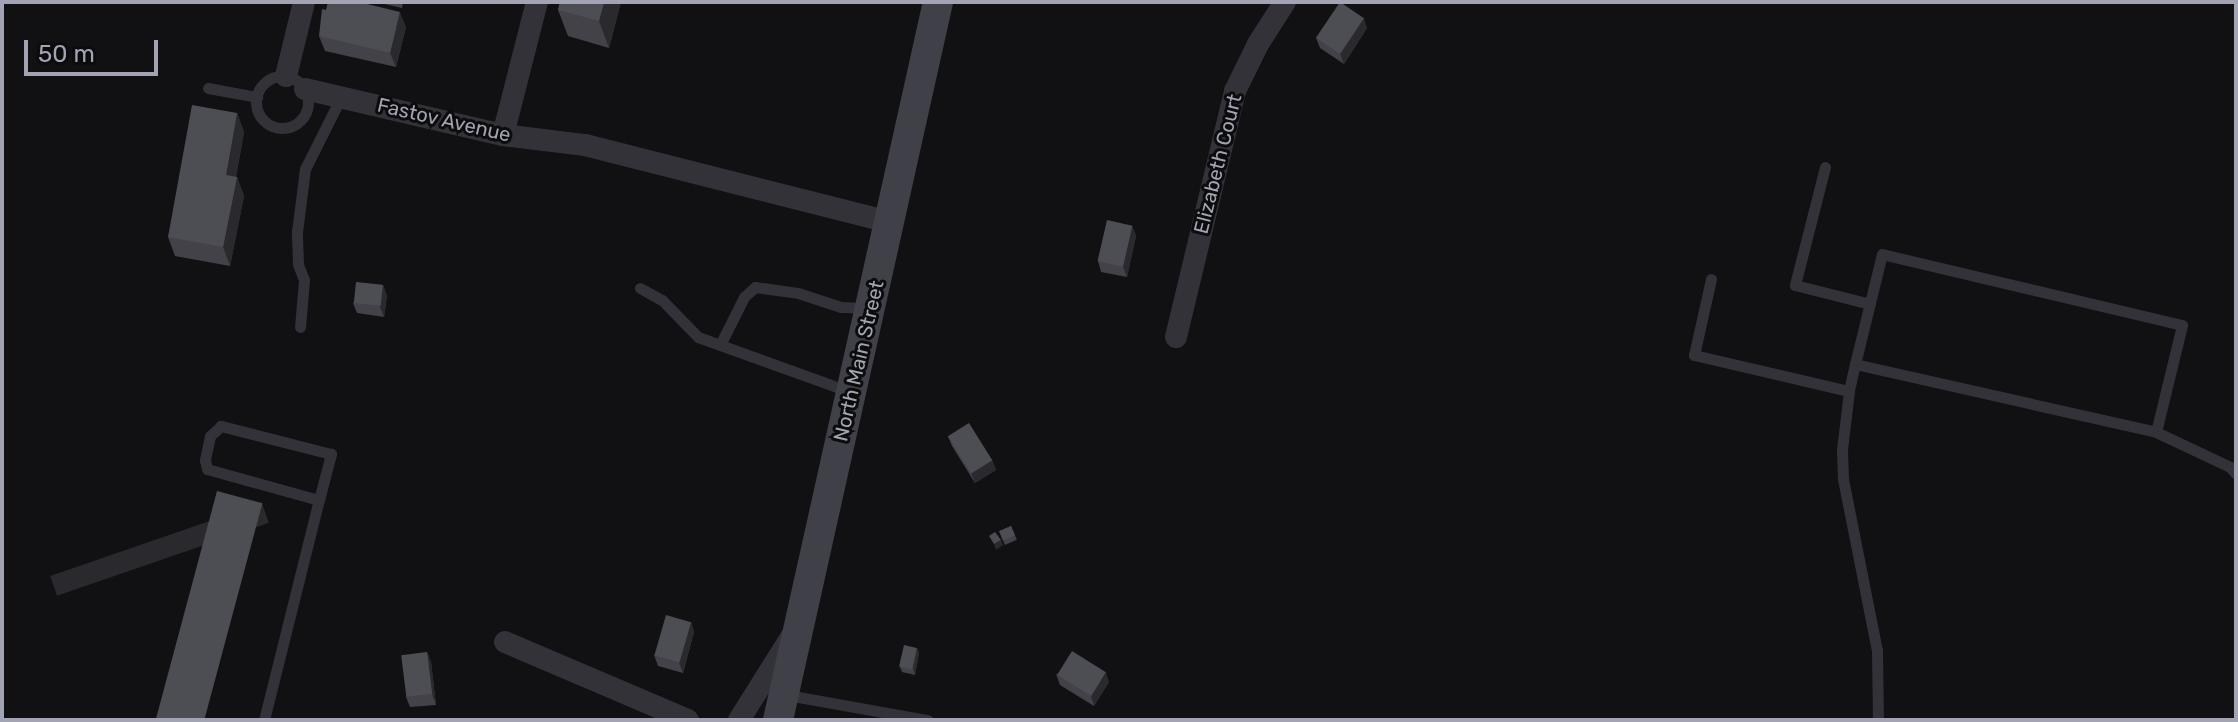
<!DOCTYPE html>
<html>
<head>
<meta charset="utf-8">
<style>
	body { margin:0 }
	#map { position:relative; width:2238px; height:722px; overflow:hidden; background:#111113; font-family:Rubik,sans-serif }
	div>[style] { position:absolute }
	.service>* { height:11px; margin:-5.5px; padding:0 5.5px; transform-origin:5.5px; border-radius:5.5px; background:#323238 }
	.service>.ring { margin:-5.5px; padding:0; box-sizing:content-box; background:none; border:11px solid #323238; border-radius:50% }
	.minor>* { height:22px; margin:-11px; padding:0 11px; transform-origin:11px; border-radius:11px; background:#323238 }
	.secondary>* { height:30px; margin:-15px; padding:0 15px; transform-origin:15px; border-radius:15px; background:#404048 }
	.wall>* { inset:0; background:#424248; transform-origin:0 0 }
	.shaded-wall>* { inset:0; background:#2a2a2e; transform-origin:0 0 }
	.building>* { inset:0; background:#4d4d54; transform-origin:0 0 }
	span { translate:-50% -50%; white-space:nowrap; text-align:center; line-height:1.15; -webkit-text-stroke:6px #0c0c0d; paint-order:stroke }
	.street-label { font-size:20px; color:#a2a4b4 }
	.frame { position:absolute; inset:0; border:4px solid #a2a4b4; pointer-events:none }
	.scale { position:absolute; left:24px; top:40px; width:134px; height:36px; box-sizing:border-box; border:4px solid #a2a4b4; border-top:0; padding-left:10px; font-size:24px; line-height:28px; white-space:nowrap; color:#a2a4b4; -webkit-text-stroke:6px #0c0c0d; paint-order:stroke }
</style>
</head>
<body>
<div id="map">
	<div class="service">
		<i class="ring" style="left:256px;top:76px;width:41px;height:41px"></i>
		<i style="left:208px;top:88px;width:50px;rotate:10.4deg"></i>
		<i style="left:1825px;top:167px;width:122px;rotate:104.3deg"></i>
		<i style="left:1795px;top:285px;width:77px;rotate:14.2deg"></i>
		<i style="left:1711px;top:279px;width:78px;rotate:102.6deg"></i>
		<i style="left:1694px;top:355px;width:159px;rotate:13.1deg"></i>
		<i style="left:640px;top:288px;width:25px;rotate:29deg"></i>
		<i style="left:662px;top:300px;width:52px;rotate:45.8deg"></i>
		<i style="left:698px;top:337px;width:159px;rotate:19.8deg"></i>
		<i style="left:300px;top:327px;width:47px;rotate:-85.1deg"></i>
		<i style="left:304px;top:280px;width:17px;rotate:-111deg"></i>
		<i style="left:298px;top:264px;width:32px;rotate:-92deg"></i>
		<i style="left:297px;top:232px;width:64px;rotate:-82.8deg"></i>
		<i style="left:305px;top:169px;width:80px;rotate:-63.4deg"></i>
		<i style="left:720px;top:345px;width:54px;rotate:-63.4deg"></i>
		<i style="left:744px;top:297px;width:15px;rotate:-42deg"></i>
		<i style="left:755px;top:287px;width:43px;rotate:7.9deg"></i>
		<i style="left:798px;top:293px;width:45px;rotate:18deg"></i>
		<i style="left:841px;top:307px;width:25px;rotate:2deg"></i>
		<i style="left:1855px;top:364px;width:309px;rotate:12.7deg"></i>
		<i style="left:2156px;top:432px;width:110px;rotate:-76.3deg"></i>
		<i style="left:2182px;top:325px;width:308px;rotate:-166.7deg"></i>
		<i style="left:1882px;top:254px;width:113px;rotate:103.8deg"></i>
		<i style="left:1855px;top:364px;width:28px;rotate:103deg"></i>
		<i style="left:1849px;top:391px;width:59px;rotate:96.8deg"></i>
		<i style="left:1842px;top:450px;width:29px;rotate:88deg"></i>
		<i style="left:1843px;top:479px;width:174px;rotate:78.8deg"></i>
		<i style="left:1877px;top:650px;width:70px;rotate:89.2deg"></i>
		<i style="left:2156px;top:432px;width:82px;rotate:25.3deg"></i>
		<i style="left:2230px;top:467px;width:9px;rotate:49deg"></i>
		<i style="left:787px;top:695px;width:143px;rotate:10.1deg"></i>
		<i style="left:264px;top:720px;width:227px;rotate:-76deg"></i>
		<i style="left:319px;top:500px;width:48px;rotate:-75.4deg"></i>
		<i style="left:331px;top:454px;width:114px;rotate:-165.7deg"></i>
		<i style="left:221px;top:426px;width:15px;rotate:138deg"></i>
		<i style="left:210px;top:436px;width:25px;rotate:102deg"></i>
		<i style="left:205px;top:460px;width:9px;rotate:77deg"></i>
		<i style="left:207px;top:469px;width:116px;rotate:15.5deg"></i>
	</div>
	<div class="minor">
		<i style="left:286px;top:76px;width:76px;rotate:-76.3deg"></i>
		<i style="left:305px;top:89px;width:203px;rotate:13.1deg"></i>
		<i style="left:503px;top:135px;width:83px;rotate:7deg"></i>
		<i style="left:585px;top:145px;width:315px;rotate:14.2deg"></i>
		<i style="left:503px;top:135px;width:137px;rotate:-75.7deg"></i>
		<i style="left:1176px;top:337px;width:253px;rotate:-76.5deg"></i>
		<i style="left:1235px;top:91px;width:52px;rotate:-63.9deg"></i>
		<i style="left:1258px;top:44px;width:50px;rotate:-57.3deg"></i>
		<i style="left:505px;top:642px;width:199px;rotate:23.1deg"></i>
		<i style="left:739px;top:720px;width:98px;rotate:-57.9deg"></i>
	</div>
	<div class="secondary">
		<i style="left:778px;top:720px;width:736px;rotate:-77.44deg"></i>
	</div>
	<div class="wall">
		<i style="clip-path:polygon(376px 2px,403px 2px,402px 8px)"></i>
		<i style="clip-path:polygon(560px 2px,621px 2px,609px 48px,568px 36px,558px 10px)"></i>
		<i style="clip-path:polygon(406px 27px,396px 67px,325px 51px,319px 36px)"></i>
		<i style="clip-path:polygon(1367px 28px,1344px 64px,1320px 48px,1316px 38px)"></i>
		<i style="clip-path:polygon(237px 113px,244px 132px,236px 177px,237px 177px,244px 196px,230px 266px,175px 256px,168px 237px)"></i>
		<i style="clip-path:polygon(1132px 226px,1136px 236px,1127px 277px,1101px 272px,1098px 261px)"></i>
		<i style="clip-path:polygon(383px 285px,387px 296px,384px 317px,357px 313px,353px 303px)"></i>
		<i style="clip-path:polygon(948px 436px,992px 460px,996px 470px,975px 483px,952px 446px)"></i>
		<i style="left:1011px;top:526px;width:15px;height:13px;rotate:67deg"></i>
		<i style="clip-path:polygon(691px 622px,694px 632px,683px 673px,658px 666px,654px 655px)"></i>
		<i style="clip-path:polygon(917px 648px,919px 653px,915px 675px,902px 672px,900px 667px)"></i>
		<i style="clip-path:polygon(427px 652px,431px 662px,436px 705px,410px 707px,406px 697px)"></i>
		<i style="clip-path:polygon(1056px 674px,1109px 682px,1094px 706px,1060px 685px)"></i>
	</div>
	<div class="shaded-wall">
		<i style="clip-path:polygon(604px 2px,621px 2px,609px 48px,599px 21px)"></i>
		<i style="clip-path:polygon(400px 12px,406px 27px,396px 67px,390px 53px)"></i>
		<i style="clip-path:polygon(1364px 18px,1367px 28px,1344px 64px,1340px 54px)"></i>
		<i style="clip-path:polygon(237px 113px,244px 132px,233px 194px,226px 175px)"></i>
		<i style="clip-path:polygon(237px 177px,244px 196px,230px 266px,223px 247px)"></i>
		<i style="clip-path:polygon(1132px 226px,1136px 236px,1127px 277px,1123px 267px)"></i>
		<i style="clip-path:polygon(383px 285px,387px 296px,384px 317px,380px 307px)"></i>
		<i style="clip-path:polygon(992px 460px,996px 470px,975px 483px,971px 473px)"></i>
		<i style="left:262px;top:503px;width:21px;height:224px;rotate:71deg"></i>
		<i style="clip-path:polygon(1001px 540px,1003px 545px,996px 550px,994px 544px)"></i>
		<i style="clip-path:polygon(691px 622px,694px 632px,683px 673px,679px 663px)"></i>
		<i style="clip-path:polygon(917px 648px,919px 653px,915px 675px,913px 669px)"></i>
		<i style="clip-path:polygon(427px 652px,431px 662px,436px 705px,432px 694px)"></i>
		<i style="clip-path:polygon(1106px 672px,1109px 682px,1094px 706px,1091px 696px)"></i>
	</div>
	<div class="building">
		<i style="clip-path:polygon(328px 2px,359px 2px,400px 12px,390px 53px,319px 36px,322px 9px,326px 10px)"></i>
		<i style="clip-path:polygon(560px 2px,604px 2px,599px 21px,558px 10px)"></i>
		<i style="left:1340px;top:2px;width:29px;height:43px;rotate:34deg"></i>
		<i style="clip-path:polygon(192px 105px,237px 113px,226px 175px,237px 177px,223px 247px,168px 237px)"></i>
		<i style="left:1107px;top:220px;width:26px;height:42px;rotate:13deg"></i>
		<i style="left:356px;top:282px;width:27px;height:21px;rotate:6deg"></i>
		<i style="left:969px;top:423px;width:44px;height:25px;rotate:58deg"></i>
		<i style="left:217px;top:491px;width:47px;height:237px;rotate:15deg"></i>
		<i style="left:1011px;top:526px;width:10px;height:13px;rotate:66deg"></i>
		<i style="clip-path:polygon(995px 532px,1001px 540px,994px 544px,989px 536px)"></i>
		<i style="left:666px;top:615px;width:26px;height:42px;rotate:16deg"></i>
		<i style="left:904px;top:645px;width:13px;height:22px;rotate:13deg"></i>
		<i style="left:1072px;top:651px;width:40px;height:28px;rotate:32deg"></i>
		<i style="left:427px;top:652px;width:42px;height:26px;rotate:83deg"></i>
	</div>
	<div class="street-label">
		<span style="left:444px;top:120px;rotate:13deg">Fastov Avenue</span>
		<span style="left:1218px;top:164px;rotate:-76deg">Elizabeth Court</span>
		<span style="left:859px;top:361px;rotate:-77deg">North Main Street</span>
	</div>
	<div class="frame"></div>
	<div class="scale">50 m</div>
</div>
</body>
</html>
